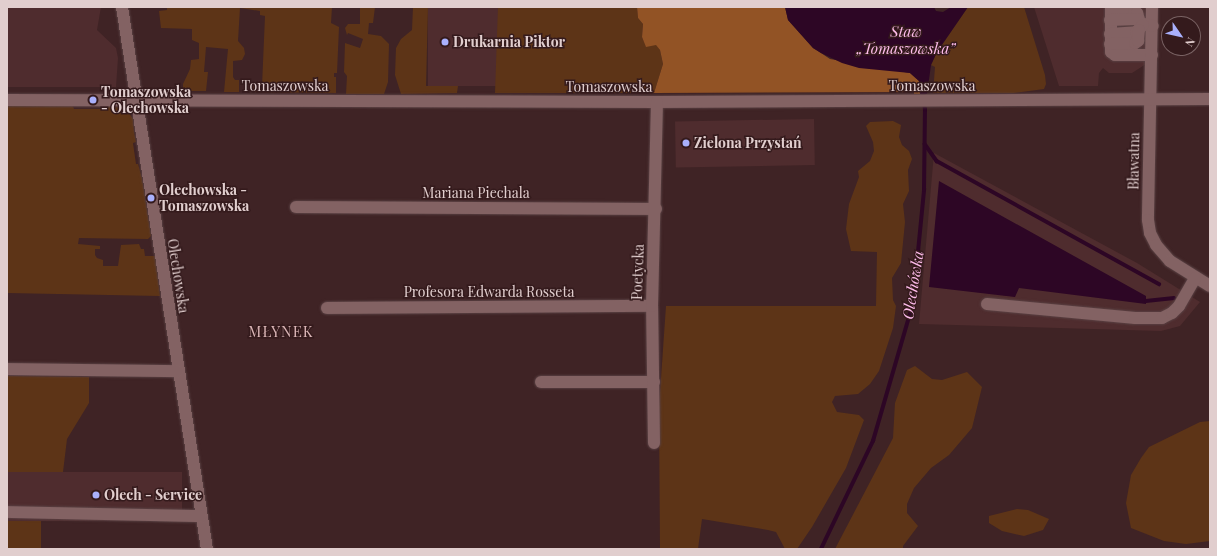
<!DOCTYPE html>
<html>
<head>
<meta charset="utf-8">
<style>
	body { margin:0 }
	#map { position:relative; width:1217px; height:556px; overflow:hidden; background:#3f2325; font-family:"Playfair Display",serif }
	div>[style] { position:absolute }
	.built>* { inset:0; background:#4f2c2e; transform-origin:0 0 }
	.green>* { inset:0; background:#5d3417; transform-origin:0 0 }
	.forest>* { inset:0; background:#925325 }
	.water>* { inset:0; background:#2d0625 }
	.stream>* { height:3.5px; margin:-1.75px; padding:0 1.75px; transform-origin:1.75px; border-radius:1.75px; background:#2d0625 }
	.roads { filter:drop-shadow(0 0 1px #5a4244) drop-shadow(0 0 1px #5a4244) }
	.minor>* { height:12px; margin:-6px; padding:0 6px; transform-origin:6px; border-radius:6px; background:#836263 }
	.dots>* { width:11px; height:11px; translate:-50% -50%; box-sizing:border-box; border:2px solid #341a1c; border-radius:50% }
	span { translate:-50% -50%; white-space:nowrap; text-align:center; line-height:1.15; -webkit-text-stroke:3px #341a1c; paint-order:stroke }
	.poi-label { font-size:14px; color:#e1cece; font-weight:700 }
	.left { translate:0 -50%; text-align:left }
	.street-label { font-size:14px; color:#e1cece }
	.water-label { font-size:15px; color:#febceb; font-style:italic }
	.neighbourhood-label { font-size:15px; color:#dab5b6; letter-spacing:1px }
	.frame { position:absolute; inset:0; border:8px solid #e1cece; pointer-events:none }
	.north { position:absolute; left:1161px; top:16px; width:40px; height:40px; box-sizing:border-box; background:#341a1c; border:1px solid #796263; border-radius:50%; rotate:124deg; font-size:11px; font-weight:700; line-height:16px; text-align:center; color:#e1cece }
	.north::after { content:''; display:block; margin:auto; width:14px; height:18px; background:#a9b0fc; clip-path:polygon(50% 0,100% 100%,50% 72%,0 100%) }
</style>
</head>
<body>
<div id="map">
	<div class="built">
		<i style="clip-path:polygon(7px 7px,101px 7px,97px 30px,116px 48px,118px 58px,116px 87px,7px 87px)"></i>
		<i style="left:428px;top:7px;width:70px;height:79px"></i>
		<i style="clip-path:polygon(1034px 7px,1146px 7px,1146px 64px,1132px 73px,1109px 73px,1103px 68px,1099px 73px,1098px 86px,1059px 86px)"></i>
		<i style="left:814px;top:119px;width:46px;height:139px;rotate:89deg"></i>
		<i style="clip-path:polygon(934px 153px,1137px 263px,1200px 302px,1180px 326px,1161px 331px,919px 324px)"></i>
		<i style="left:7px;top:472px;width:175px;height:49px"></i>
	</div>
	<div class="green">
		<i style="clip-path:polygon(167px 7px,332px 7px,331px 23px,339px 27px,337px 73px,334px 73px,334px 77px,336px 77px,336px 93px,254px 92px,253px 86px,262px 86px,265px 16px,260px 15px,260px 11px,240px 8px,238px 41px,244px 48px,245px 54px,242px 60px,233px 61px,233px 77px,235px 80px,239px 80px,239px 92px,224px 92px,228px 49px,206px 47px,204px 72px,208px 72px,206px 91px,183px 91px,183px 84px,190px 69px,191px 60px,199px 59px,199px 43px,192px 40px,192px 29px,161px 28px,159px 11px,167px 10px)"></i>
		<i style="clip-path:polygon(360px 7px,375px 7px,373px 23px,369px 23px,368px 34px,381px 36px,389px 44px,388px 82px,384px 94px,346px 94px,347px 76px,344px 72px,345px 43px,360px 48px,363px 39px,348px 33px,347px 35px,345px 28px,348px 24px,360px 24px)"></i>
		<i style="clip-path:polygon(413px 7px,428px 7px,426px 86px,458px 86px,457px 93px,401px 94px,395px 75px,396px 48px,401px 39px,412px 30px)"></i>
		<i style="clip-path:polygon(498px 7px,637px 7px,638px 18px,643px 24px,642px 37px,646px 46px,656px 44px,660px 50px,663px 64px,654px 93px,495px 93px)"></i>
		<i style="clip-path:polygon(968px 7px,1024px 7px,1045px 75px,1046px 84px,1044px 89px,1014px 93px,933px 93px,935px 67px,931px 65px,937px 52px)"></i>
		<i style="clip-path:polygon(7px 105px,73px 106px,74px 109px,108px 109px,108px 106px,114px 106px,123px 108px,129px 113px,133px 119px,134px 132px,136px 142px,133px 143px,136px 164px,138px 164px,142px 178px,151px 236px,148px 239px,79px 238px,78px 244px,100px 246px,100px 249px,95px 249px,95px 255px,97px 258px,103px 260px,103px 266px,118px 266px,121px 245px,139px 244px,141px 249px,144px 249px,145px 256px,155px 256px,160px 296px,7px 293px)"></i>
		<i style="clip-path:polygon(893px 121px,901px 125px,899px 137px,902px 145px,909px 151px,912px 159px,908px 170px,909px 191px,903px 204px,905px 222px,901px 263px,892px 278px,893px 300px,896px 306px,893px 328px,879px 371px,870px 384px,858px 394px,835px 396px,832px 402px,837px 412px,859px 415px,864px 420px,846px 468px,812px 527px,797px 549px,785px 549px,776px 532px,768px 530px,702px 519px,698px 549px,660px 549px,659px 407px,666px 306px,876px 306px,877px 252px,851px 251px,846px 229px,849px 204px,859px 177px,858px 171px,870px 161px,874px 151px,873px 142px,866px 126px,870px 122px)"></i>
		<i style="clip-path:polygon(915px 366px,932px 379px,942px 380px,967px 372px,982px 387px,972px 428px,949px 455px,931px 468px,914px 488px,907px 504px,907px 513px,918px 526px,903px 546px,903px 549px,835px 549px,893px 438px,895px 403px,907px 370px)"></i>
		<i style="clip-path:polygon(7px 376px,89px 377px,89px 403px,67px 439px,63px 472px,7px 472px)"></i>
		<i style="clip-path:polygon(1210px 421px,1210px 541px,1186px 544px,1164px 541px,1131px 528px,1126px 503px,1131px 475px,1141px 458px,1149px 447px,1200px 422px)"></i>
		<i style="clip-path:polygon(1017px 509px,1028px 510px,1049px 519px,1043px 530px,1024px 536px,1002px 531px,989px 523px,989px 516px)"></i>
		<i style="left:7px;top:521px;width:34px;height:28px"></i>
	</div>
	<div class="forest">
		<i style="clip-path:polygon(637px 7px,785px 7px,788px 20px,813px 48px,821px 53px,830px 59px,910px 73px,919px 81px,921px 87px,920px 94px,914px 94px,914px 92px,654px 93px,663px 64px,660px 50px,656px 45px,646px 47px,642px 37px,643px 24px,638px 18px)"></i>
	</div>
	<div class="water">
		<i style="clip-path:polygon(785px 7px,934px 7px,936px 11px,943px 12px,951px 7px,968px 7px,937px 52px,931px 65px,927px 94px,920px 94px,921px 87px,919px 81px,910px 73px,859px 68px,842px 63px,821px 53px,813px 48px,788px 20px)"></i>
		<i style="clip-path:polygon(939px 181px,1146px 296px,1146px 304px,1019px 288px,1015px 297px,929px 287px)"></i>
	</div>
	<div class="stream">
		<i style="left:925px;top:144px;width:21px;rotate:55deg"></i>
		<i style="left:937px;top:161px;width:254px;rotate:29deg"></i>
		<i style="left:1146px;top:301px;width:28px;rotate:-6deg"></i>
		<i style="left:821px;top:549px;width:120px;rotate:-64.3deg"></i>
		<i style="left:873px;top:441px;width:144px;rotate:-73.8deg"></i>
		<i style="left:913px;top:303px;width:114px;rotate:-84.4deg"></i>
		<i style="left:924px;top:190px;width:80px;rotate:-89.3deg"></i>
		<i style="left:925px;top:110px;width:20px;rotate:-96deg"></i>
	</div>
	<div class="roads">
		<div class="minor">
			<i style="left:122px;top:7px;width:549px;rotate:81.09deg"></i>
			<i style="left:1111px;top:7px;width:45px;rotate:90deg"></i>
			<i style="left:1111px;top:52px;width:5px;rotate:37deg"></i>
			<i style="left:1115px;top:55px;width:37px"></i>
			<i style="left:1152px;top:7px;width:213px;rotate:91.1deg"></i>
			<i style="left:1148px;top:220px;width:13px;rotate:81deg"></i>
			<i style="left:1150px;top:233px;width:13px;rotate:63deg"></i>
			<i style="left:1156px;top:245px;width:21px;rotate:49deg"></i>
			<i style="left:1170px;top:261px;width:47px;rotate:32deg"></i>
			<i style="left:1111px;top:12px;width:23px;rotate:-2deg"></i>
			<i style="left:1134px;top:11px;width:4px;rotate:34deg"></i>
			<i style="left:1137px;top:13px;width:10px;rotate:73deg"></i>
			<i style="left:1140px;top:23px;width:13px;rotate:13deg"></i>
			<i style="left:1110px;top:20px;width:28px;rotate:-2deg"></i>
			<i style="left:1110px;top:34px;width:26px;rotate:-4deg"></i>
			<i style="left:1136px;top:32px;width:10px;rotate:-45deg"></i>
			<i style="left:1110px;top:44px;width:25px;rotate:-2deg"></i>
			<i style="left:1135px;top:43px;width:4px;rotate:-34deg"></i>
			<i style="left:1138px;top:41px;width:11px;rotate:-85deg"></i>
			<i style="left:7px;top:100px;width:650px;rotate:0.18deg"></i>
			<i style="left:657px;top:102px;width:553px;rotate:-0.31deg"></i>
			<i style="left:296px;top:207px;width:360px;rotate:0.3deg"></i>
			<i style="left:987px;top:304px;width:149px;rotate:5.4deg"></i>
			<i style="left:1135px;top:318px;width:27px"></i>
			<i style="left:1162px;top:318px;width:11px;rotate:-27deg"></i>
			<i style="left:1172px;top:313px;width:10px;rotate:-45deg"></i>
			<i style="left:1179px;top:306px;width:32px;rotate:-60deg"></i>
			<i style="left:327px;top:308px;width:325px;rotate:-0.4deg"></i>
			<i style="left:7px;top:369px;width:171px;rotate:0.7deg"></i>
			<i style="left:541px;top:382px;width:113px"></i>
			<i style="left:654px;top:443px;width:137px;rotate:-90.8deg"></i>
			<i style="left:652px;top:306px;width:204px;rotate:-88.6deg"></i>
			<i style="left:7px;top:512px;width:194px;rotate:1.2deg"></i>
		</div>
	</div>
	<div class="dots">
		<i style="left:445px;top:42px;background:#a9b0fc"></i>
		<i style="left:93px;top:100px;background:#a9b0fc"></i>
		<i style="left:686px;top:143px;background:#a9b0fc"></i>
		<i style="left:151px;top:198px;background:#a9b0fc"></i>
		<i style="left:96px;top:495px;background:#a9b0fc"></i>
	</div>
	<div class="poi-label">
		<span class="left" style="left:453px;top:42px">Drukarnia Piktor</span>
		<span class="left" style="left:101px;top:100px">Tomaszowska<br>- Olechowska</span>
		<span class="left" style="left:694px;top:143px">Zielona Przystań</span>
		<span class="left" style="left:159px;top:198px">Olechowska -<br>Tomaszowska</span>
		<span class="left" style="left:104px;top:495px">Olech - Service</span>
	</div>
	<div class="street-label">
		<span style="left:285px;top:86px">Tomaszowska</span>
		<span style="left:932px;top:86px">Tomaszowska</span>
		<span style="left:609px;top:87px">Tomaszowska</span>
		<span style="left:1134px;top:161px;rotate:-89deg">Bławatna</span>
		<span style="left:476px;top:193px">Mariana Piechala</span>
		<span style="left:638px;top:272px;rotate:-88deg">Poetycka</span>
		<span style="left:178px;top:276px;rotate:81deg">Olechowska</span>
		<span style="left:489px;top:292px">Profesora Edwarda Rosseta</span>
	</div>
	<div class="water-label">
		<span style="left:906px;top:40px">Staw<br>„Tomaszowska”</span>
		<span style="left:913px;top:285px;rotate:-81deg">Olechówka</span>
	</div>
	<div class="neighbourhood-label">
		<span style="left:281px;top:332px">MŁYNEK</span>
	</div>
	<div class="frame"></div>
	<div class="north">N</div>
</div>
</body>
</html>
